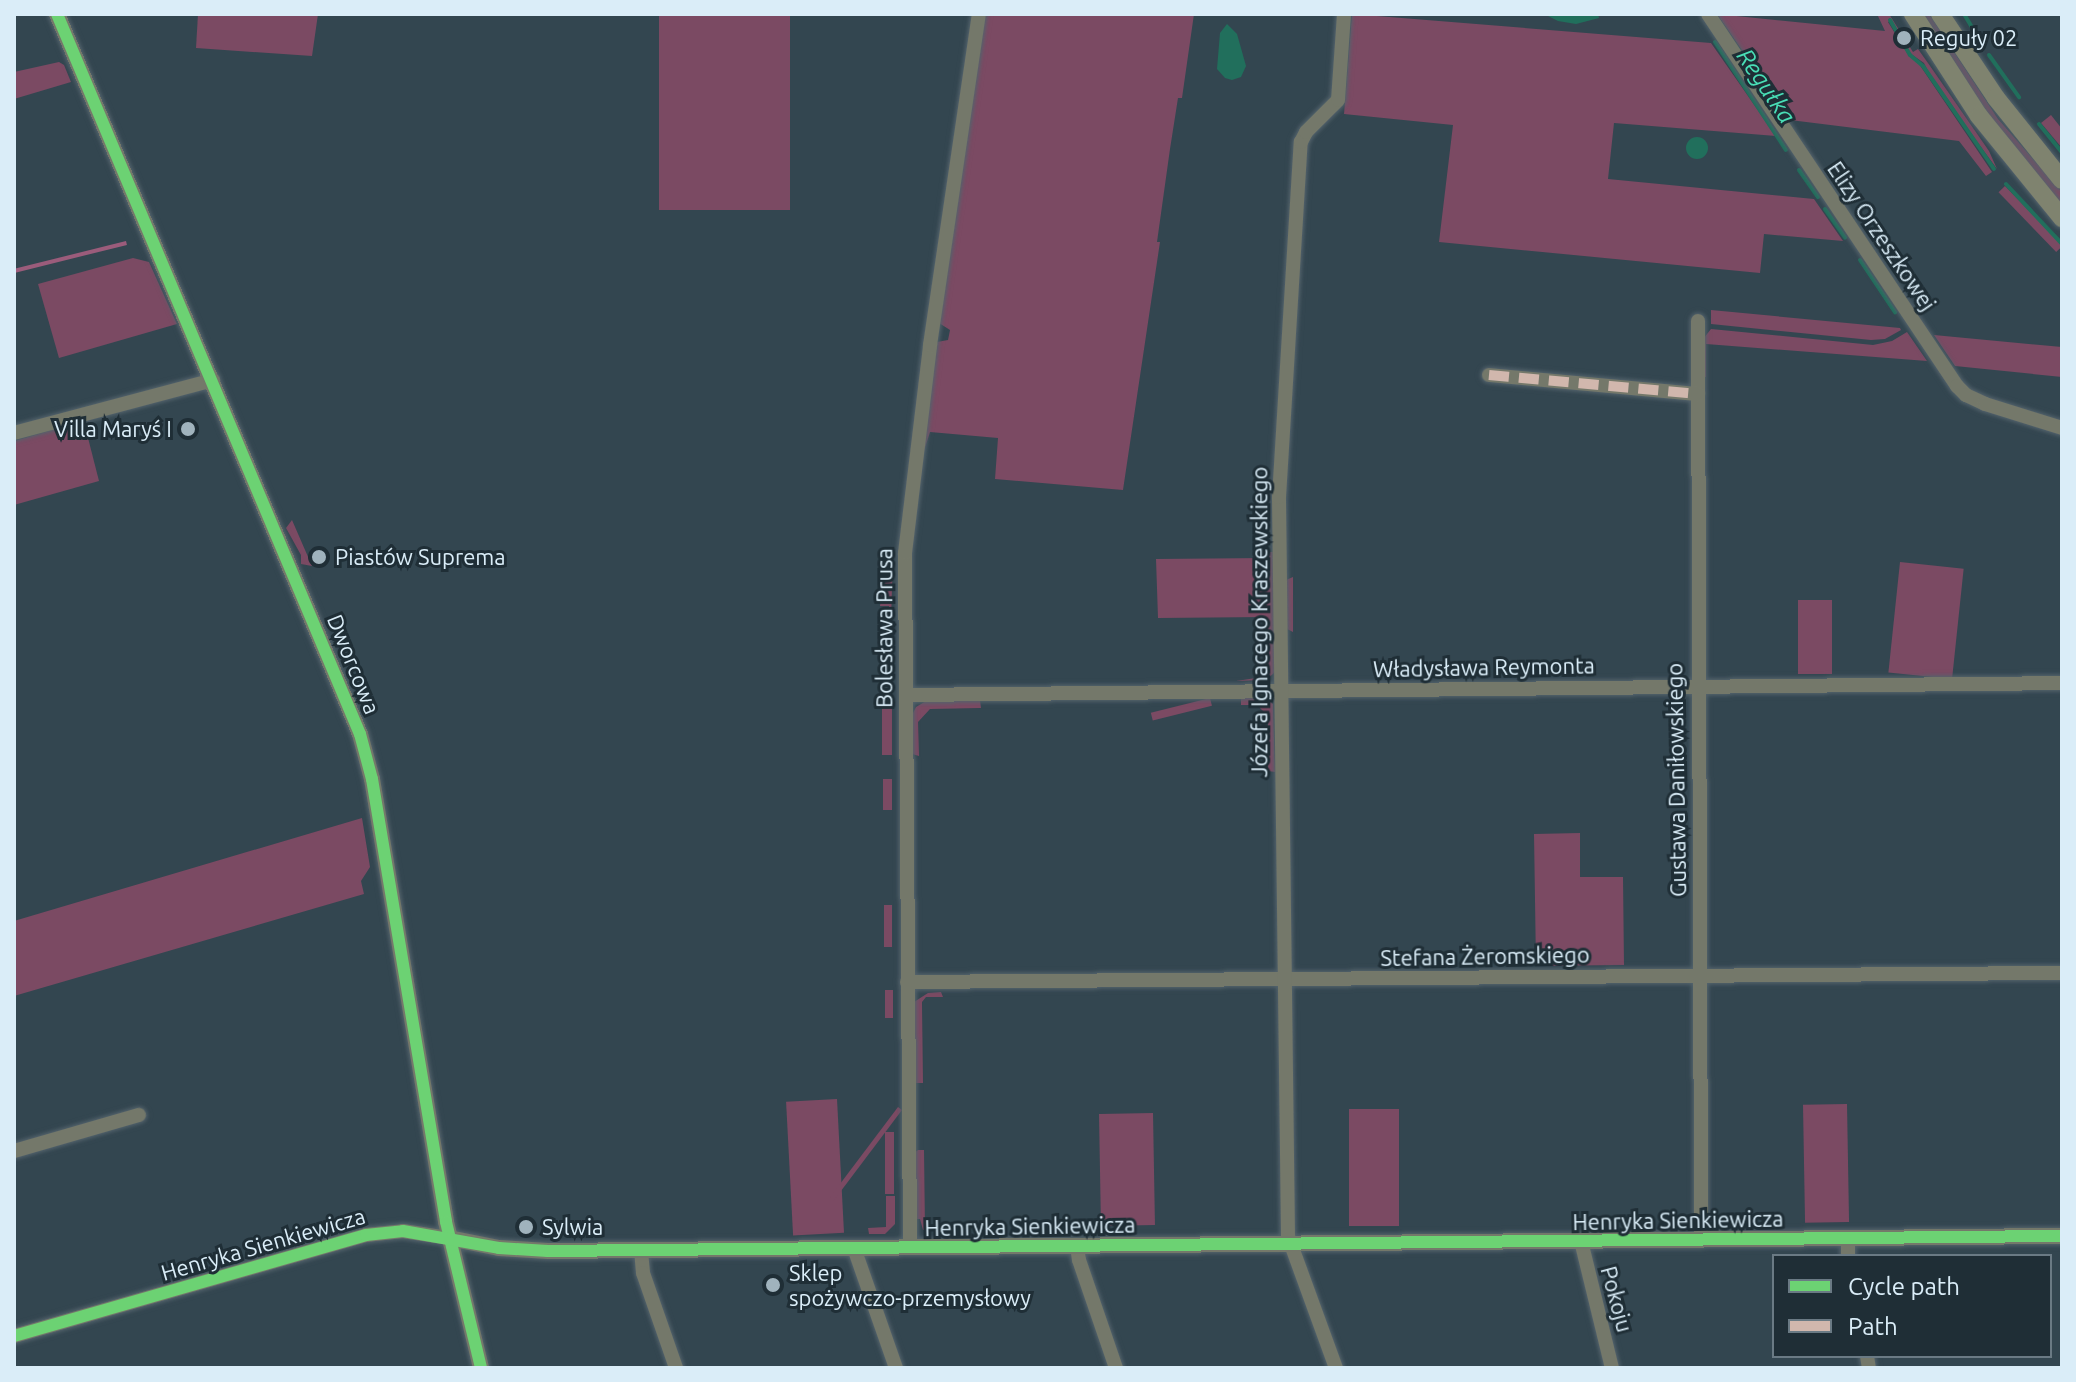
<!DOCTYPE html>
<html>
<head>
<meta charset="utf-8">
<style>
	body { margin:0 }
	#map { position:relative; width:2076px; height:1382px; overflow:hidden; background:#334650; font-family:Ubuntu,sans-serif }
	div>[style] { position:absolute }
	.green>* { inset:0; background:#7b4a63; transform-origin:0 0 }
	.forest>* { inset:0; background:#9b5c7b; transform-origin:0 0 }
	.water>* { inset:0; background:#216f5c }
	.round { border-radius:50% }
	.stream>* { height:4px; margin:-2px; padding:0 2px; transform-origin:2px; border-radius:2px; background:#216f5c }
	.roads { filter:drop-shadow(0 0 2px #54636c) drop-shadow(0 0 2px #54636c) }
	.minor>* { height:14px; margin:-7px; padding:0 7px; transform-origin:7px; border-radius:7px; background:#74786a }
	.tertiary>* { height:16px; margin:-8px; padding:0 8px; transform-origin:8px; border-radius:8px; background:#74786a }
	.secondary>* { height:18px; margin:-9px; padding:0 9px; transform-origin:9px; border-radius:9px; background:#7f836f }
	.quiet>* { height:10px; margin-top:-5px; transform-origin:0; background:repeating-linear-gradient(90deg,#d1b7ad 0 20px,transparent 0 30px) }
	.cycleway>* { height:12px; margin:-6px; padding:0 6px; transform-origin:6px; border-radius:6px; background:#6cd273 }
	.dots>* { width:22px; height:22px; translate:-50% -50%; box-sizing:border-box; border:4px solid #1f2e36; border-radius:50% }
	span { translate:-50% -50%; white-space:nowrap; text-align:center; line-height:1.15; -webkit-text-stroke:6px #1f2e36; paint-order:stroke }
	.poi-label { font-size:22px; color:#daedf8 }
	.left { translate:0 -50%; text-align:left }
	.right { translate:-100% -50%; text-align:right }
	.street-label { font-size:22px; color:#daedf8 }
	.water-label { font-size:24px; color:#49deb6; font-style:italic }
	.frame { position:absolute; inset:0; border:16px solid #daedf8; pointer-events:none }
	.legend { position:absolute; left:1772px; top:1254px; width:280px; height:104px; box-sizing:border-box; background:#1f2e36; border:2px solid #6a7a84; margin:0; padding:10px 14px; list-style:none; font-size:24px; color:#daedf8 }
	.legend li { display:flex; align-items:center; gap:16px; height:40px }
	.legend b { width:40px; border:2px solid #6a7a84 }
</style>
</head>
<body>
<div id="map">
	<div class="green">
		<i style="clip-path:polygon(198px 14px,318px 14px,312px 56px,196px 48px)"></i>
		<i style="left:659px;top:14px;width:131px;height:196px"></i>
		<i style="clip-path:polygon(985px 14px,1194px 14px,1182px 98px,1178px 98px,1170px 149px,1157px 242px,1160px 242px,1123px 490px,995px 479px,998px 438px,930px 432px,923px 454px,937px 342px,948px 340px,950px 330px,939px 323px)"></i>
		<i style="clip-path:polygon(1352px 14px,1711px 43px,1776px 136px,1614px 123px,1608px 179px,1814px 199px,1843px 241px,1764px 234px,1760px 273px,1439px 242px,1453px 125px,1344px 114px)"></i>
		<i style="clip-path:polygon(1717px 14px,1885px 31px,1877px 14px,1889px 14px,1913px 52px,1918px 49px,1928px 63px,1989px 151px,1997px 169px,1932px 80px,1924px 63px,1911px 54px,1891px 20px,1888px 22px,1909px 56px,1917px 61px,1992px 172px,1986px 176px,1959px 141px,1790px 120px)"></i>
		<i style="clip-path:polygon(1923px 14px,1929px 14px,1998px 119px,2062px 192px,2062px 207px,2006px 141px)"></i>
		<i style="clip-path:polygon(59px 62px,64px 65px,71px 82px,14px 99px,14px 72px)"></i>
		<i style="clip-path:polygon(2051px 115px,2062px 129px,2062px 148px,2041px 123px)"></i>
		<i style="left:2005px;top:186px;width:83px;height:9px;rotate:46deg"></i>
		<i style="clip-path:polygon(133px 258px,149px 262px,177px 324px,59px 358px,38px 284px)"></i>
		<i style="clip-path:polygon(1711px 310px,1900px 328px,1901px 330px,1885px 339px,1871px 340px,1711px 324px)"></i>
		<i style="clip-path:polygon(1711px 329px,1873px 345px,1892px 341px,1907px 332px,1927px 361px,1706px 344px,1706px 377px,1702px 377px,1703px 339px)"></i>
		<i style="clip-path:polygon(1934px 335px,2062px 347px,2062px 377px,1955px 366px)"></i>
		<i style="clip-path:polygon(76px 423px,87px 434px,99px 481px,14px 505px,14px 441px)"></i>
		<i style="clip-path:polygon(292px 520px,312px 566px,301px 564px,301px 555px,286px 528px)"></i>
		<i style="clip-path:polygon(1267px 552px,1274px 552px,1274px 673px,1266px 680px,1236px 681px,1256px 678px,1267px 667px,1266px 617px,1158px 618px,1156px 559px,1266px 558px)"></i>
		<i style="clip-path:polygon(886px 558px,893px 558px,891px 619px,888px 619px,889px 606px,880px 606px)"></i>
		<i style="left:1900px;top:562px;width:64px;height:111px;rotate:6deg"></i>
		<i style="clip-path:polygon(1293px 577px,1293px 632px,1287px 629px,1286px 580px)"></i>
		<i style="left:1798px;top:600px;width:34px;height:74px"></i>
		<i style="clip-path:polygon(891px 628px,891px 686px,882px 686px,888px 629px)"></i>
		<i style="left:1210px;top:698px;width:8px;height:61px;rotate:76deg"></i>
		<i style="clip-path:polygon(1241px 698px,1267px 698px,1273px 704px,1275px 772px,1268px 771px,1268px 716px,1257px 705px,1241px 705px)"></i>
		<i style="clip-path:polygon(980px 700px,981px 708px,930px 709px,918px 722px,919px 756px,912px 754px,912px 715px,916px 707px,926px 701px)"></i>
		<i style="left:882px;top:702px;width:10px;height:53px"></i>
		<i style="left:892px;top:779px;width:31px;height:9px;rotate:90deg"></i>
		<i style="clip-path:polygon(362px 818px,370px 867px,361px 881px,364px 894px,14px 996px,14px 921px)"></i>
		<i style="clip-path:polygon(1580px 833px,1580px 877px,1623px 877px,1624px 965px,1536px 966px,1534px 834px)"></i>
		<i style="left:884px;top:905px;width:8px;height:42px"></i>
		<i style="left:885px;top:990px;width:8px;height:28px"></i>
		<i style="clip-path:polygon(941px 992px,943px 997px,926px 997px,922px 1002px,923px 1083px,914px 1083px,914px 1002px,928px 993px)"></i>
		<i style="left:837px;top:1099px;width:134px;height:51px;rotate:87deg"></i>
		<i style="left:1847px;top:1104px;width:118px;height:44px;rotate:89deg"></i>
		<i style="left:898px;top:1107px;width:5px;height:113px;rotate:37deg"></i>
		<i style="left:1399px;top:1109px;width:117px;height:50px;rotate:90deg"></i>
		<i style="left:1153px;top:1113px;width:112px;height:54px;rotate:89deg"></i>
		<i style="left:885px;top:1132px;width:9px;height:62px"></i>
		<i style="clip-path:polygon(918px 1150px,924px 1150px,925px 1227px,958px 1230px,923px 1230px,920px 1219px,915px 1219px,914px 1153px)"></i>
		<i style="clip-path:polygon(886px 1196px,895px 1196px,895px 1224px,885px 1234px,869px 1234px,868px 1228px,886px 1227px)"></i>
	</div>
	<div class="forest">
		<i style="left:126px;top:241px;width:4px;height:116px;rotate:76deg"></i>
	</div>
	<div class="water">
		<i style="clip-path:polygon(1544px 14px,1598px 14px,1599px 18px,1576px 24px,1558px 21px)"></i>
		<i style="clip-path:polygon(1227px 24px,1237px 34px,1246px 66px,1241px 77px,1232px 80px,1225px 78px,1217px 69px,1220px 33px)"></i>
		<i class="round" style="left:1686px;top:137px;width:22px;height:22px"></i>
	</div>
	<div class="stream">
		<i style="left:1964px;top:14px;width:27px;rotate:59deg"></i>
		<i style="left:1890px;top:20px;width:40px;rotate:60.3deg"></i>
		<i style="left:1910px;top:55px;width:17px;rotate:40deg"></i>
		<i style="left:1923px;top:66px;width:125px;rotate:55.4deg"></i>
		<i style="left:1715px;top:42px;width:129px;rotate:56.7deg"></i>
		<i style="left:1989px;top:55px;width:52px;rotate:54.5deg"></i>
		<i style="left:2039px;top:124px;width:36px;rotate:51deg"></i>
		<i style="left:1799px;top:170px;width:33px;rotate:55deg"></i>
		<i style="left:2006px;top:184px;width:82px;rotate:47deg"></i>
		<i style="left:1825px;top:209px;width:35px;rotate:55deg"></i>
		<i style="left:1860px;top:260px;width:63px;rotate:56.1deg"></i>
	</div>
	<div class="roads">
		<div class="minor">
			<i style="left:1708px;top:14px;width:448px;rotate:56.2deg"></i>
			<i style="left:1957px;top:386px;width:13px;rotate:45deg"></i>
			<i style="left:1966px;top:395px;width:21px;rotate:25deg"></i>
			<i style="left:1985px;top:404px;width:81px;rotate:17.3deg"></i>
			<i style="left:1698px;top:321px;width:919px;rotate:89.81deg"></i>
			<i style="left:1489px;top:375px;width:210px;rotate:5.2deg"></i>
			<i style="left:14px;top:433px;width:206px;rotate:-14.9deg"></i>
			<i style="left:906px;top:695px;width:1156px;rotate:-0.59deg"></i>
			<i style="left:907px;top:982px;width:1155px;rotate:-0.45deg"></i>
			<i style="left:14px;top:1151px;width:130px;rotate:-16.1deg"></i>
			<i style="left:1848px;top:1239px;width:17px;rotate:90deg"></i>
			<i style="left:1581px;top:1241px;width:131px;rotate:76.3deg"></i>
			<i style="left:1077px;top:1246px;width:14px;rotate:82deg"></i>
			<i style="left:1079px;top:1260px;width:114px;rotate:71.1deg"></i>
			<i style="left:910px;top:1247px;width:694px;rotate:-90.41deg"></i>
			<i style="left:905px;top:553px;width:209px;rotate:-83.1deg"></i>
			<i style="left:930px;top:345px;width:335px;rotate:-81.6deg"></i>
			<i style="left:854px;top:1248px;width:127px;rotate:70.7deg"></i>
			<i style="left:641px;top:1250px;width:23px;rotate:85deg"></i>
			<i style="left:643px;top:1273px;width:101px;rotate:70.8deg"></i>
			<i style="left:14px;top:1336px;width:366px;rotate:-16deg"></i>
			<i style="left:366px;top:1235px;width:37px;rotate:-6deg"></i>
			<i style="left:403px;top:1231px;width:47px;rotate:8.7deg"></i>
			<i style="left:1867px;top:1356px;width:12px;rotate:81deg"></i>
			<i style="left:1336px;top:1368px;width:140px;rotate:-110deg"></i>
			<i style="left:1288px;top:1236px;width:739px;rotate:-90.7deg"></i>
			<i style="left:1279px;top:497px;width:356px;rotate:-86.5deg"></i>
			<i style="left:1301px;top:142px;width:11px;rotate:-63deg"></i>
			<i style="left:1306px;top:132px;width:45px;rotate:-45deg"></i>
			<i style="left:1338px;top:100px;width:86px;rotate:-86deg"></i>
		</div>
		<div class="tertiary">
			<i style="left:57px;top:14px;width:781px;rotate:67.18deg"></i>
			<i style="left:360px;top:734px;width:47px;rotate:75.1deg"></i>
			<i style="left:372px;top:779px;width:449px;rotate:80.5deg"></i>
			<i style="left:446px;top:1222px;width:150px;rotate:76.5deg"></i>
			<i style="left:449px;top:1238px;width:51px;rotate:11.3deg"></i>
			<i style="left:499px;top:1248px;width:49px;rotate:3.5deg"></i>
			<i style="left:548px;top:1251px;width:1514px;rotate:-0.57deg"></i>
		</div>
		<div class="secondary">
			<i style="left:1913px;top:14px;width:121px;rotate:57.1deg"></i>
			<i style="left:1979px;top:116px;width:132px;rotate:50.9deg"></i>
			<i style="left:1940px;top:14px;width:101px;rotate:56.3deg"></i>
			<i style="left:1996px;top:98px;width:105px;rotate:51.2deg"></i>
		</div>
	</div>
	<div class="quiet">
		<i style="left:1489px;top:375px;width:210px;rotate:5.2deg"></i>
	</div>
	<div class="cycleway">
		<i style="left:57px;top:14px;width:781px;rotate:67.18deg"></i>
		<i style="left:360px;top:734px;width:47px;rotate:75.1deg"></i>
		<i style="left:372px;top:779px;width:449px;rotate:80.5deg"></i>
		<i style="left:446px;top:1222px;width:150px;rotate:76.5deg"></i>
		<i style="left:14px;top:1336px;width:366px;rotate:-16deg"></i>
		<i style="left:366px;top:1235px;width:37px;rotate:-6deg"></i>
		<i style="left:403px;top:1231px;width:97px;rotate:10deg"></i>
		<i style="left:499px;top:1248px;width:49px;rotate:3.5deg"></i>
		<i style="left:548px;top:1251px;width:1514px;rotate:-0.57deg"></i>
	</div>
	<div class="dots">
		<i style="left:1904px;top:38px;background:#a0b3bd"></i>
		<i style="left:188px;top:429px;background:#a0b3bd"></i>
		<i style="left:319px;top:557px;background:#a0b3bd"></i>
		<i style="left:526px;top:1227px;background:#a0b3bd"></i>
		<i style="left:773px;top:1285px;background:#a0b3bd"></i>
	</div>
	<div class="poi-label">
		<span class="left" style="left:1920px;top:38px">Reguły 02</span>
		<span class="right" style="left:172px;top:429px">Villa Maryś I</span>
		<span class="left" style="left:335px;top:557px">Piastów Suprema</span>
		<span class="left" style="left:542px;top:1227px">Sylwia</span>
		<span class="left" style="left:789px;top:1285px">Sklep<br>spożywczo-przemysłowy</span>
	</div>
	<div class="street-label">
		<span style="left:1882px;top:236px;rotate:56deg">Elizy Orzeszkowej</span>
		<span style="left:1259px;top:622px;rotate:-90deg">Józefa Ignacego Kraszewskiego</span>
		<span style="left:884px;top:628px;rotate:-90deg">Bolesława Prusa</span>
		<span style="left:354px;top:664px;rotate:68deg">Dworcowa</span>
		<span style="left:1484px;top:667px;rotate:-1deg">Władysława Reymonta</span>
		<span style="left:1676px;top:780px;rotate:-91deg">Gustawa Daniłowskiego</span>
		<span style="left:1485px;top:956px;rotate:-1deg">Stefana Żeromskiego</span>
		<span style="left:1678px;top:1220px;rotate:-1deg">Henryka Sienkiewicza</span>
		<span style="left:1030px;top:1226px;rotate:-1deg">Henryka Sienkiewicza</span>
		<span style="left:263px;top:1244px;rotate:-16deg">Henryka Sienkiewicza</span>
		<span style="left:1617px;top:1299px;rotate:75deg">Pokoju</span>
	</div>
	<div class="water-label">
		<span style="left:1766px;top:86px;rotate:56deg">Regułka</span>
	</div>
	<div class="frame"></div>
	<ul class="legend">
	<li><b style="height:10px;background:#6cd273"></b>Cycle path</li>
	<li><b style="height:10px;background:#d1b7ad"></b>Path</li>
	</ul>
</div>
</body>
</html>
